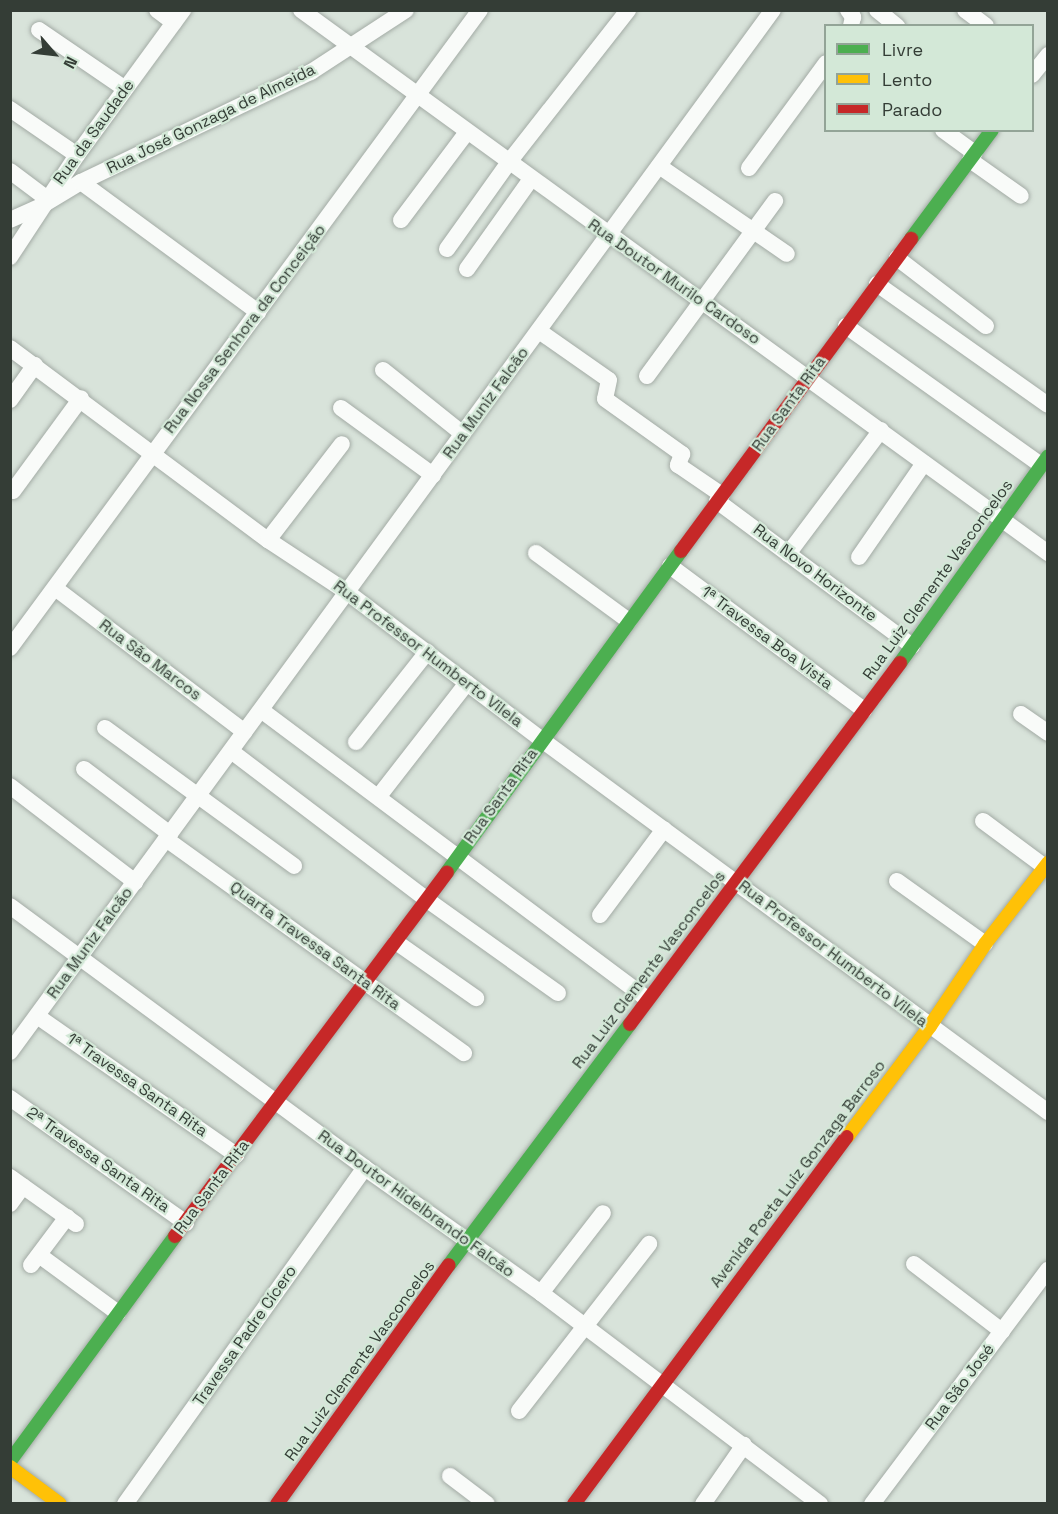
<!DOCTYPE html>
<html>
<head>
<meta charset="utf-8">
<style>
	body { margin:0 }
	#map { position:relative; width:1058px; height:1514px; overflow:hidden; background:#d8e3da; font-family:"Space Grotesk",sans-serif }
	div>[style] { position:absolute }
	.roads { filter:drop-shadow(0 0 2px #a3aba5) drop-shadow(0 0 2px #a3aba5) }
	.street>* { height:16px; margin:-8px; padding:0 8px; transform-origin:8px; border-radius:8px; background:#f9fbf9 }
	.fast>* { height:14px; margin:-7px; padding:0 7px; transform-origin:7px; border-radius:7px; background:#4caf50 }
	.slow>* { height:14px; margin:-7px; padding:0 7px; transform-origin:7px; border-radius:7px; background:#ffc107 }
	.jam>* { height:14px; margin:-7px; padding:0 7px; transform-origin:7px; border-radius:7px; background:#c62828 }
	span { translate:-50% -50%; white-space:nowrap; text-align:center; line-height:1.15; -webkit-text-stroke:4.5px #d3e8d7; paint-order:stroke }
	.street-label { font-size:16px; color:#343d36 }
	.frame { position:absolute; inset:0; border:12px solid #343d36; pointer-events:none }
	.legend { position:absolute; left:824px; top:24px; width:210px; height:108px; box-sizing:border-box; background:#d3e8d7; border:2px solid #93a497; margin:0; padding:8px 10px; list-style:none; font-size:18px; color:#343d36 }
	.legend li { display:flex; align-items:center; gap:12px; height:30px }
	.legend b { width:30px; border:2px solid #93a497 }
	.north { position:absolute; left:24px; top:24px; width:60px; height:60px; -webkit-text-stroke:4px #d3e8d7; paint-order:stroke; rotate:118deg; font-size:16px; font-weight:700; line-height:24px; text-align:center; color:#343d36 }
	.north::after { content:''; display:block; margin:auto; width:21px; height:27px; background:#343d36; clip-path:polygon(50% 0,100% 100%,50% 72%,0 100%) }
</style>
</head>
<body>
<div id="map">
	<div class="roads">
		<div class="street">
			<i style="left:157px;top:10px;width:21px;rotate:37deg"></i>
			<i style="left:301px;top:10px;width:924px;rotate:36.01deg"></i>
			<i style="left:848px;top:10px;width:9px;rotate:54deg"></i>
			<i style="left:853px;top:17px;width:9px;rotate:103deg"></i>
			<i style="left:877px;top:10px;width:26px;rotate:39deg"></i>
			<i style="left:965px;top:10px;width:26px;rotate:37deg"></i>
			<i style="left:39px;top:30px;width:103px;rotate:34.3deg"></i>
			<i style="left:1032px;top:75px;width:26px;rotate:-51deg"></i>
			<i style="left:10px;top:109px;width:81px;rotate:34.5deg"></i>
			<i style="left:943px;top:130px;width:39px;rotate:36deg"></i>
			<i style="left:970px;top:160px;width:62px;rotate:35.2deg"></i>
			<i style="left:659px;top:166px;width:155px;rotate:34.5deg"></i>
			<i style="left:749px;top:168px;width:130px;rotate:-53.7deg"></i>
			<i style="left:10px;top:171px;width:45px;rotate:36.9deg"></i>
			<i style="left:81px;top:182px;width:220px;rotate:36.3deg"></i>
			<i style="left:10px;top:220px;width:36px;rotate:-24deg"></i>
			<i style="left:43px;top:205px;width:44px;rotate:-31.2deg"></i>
			<i style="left:81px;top:182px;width:255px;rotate:-25.6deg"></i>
			<i style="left:311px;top:72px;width:113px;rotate:-33.1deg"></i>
			<i style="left:401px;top:220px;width:110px;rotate:-53.1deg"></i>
			<i style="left:447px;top:249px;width:107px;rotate:-54.5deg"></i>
			<i style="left:509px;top:162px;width:193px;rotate:-51.9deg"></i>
			<i style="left:10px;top:257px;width:122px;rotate:-56.7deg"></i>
			<i style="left:77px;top:155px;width:180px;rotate:-53.8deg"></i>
			<i style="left:897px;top:258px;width:112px;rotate:37.4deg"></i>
			<i style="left:467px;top:269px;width:110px;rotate:-54.6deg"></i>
			<i style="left:877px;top:284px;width:209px;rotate:35.3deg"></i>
			<i style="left:846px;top:326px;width:239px;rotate:35.5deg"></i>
			<i style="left:539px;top:331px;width:85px;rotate:35deg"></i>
			<i style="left:609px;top:380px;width:19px;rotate:102deg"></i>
			<i style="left:605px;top:399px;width:95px;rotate:35.5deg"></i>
			<i style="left:682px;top:454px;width:12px;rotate:110deg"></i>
			<i style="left:678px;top:465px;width:53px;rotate:34.3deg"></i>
			<i style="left:10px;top:348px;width:322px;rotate:36.7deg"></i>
			<i style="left:268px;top:540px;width:95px;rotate:33.4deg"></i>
			<i style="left:347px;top:592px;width:245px;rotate:37.2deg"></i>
			<i style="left:542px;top:740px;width:628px;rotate:36.32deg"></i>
			<i style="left:383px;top:370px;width:102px;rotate:38.7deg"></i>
			<i style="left:647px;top:376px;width:217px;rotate:-53.8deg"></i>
			<i style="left:10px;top:400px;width:43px;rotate:-54.5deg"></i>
			<i style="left:341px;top:408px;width:114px;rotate:36.1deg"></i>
			<i style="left:13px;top:491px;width:115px;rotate:-53.8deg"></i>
			<i style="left:717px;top:501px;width:243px;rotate:36.6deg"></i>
			<i style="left:268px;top:540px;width:121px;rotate:-52.4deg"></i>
			<i style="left:536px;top:553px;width:115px;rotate:36.2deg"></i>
			<i style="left:788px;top:554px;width:155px;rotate:-53.1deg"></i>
			<i style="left:859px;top:557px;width:114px;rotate:-55.3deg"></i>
			<i style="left:670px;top:566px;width:242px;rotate:36.6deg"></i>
			<i style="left:55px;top:588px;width:238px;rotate:37.2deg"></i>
			<i style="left:10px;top:648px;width:792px;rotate:-53.62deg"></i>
			<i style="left:261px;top:710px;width:482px;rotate:36.8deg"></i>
			<i style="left:1021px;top:714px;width:33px;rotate:35deg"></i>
			<i style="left:105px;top:728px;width:234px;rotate:36.1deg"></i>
			<i style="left:356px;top:742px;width:115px;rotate:-51.7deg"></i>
			<i style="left:231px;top:751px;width:245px;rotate:37.2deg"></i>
			<i style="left:426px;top:899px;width:162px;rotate:35.5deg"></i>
			<i style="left:84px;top:769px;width:108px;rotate:37.1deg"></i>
			<i style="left:10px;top:786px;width:158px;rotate:37.5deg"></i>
			<i style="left:379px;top:796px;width:143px;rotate:-52.1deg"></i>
			<i style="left:983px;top:821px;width:77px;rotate:36.6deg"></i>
			<i style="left:166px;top:839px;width:367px;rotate:35.7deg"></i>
			<i style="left:897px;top:881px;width:108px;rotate:35.6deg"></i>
			<i style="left:10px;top:906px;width:441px;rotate:36.4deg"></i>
			<i style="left:365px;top:1168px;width:216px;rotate:35.4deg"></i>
			<i style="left:541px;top:1293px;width:350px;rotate:37.1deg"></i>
			<i style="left:600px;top:915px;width:107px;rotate:-53.3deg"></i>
			<i style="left:396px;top:942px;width:98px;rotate:35deg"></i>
			<i style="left:37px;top:1016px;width:243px;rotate:34.9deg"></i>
			<i style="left:10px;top:1052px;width:1291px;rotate:-53.79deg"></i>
			<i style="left:10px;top:1098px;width:216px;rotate:35.4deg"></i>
			<i style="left:10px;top:1177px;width:81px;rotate:35.5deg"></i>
			<i style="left:10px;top:1204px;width:22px;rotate:-54deg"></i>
			<i style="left:39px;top:1255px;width:98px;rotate:36.3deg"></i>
			<i style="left:914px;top:1264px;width:111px;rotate:37.3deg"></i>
			<i style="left:31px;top:1265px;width:60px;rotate:-53.1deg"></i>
			<i style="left:541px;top:1293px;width:101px;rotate:-52.2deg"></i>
			<i style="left:519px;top:1411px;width:212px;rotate:-52.1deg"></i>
			<i style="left:450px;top:1476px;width:46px;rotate:37.1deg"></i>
			<i style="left:125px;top:1504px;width:413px;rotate:-54.5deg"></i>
			<i style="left:703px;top:1504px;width:72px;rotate:-55.2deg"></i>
			<i style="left:872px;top:1504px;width:293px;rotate:-53.1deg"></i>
		</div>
		<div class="fast">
			<i style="left:911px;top:239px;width:136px;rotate:-53.4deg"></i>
			<i style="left:900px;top:663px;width:254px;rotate:-54.4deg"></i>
			<i style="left:447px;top:872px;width:397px;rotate:-53.9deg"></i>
			<i style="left:449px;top:1265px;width:301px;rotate:-53.1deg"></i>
			<i style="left:10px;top:1461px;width:279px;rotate:-53.7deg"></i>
		</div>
		<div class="slow">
			<i style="left:847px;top:1137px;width:139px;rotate:-53.2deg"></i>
			<i style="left:930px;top:1026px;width:99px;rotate:-56.1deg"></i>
			<i style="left:985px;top:944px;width:103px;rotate:-52.1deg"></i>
			<i style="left:10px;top:1467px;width:62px;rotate:36.5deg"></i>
		</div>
		<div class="jam">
			<i style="left:681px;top:551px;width:388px;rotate:-53.6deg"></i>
			<i style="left:630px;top:1024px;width:451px;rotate:-53.2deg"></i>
			<i style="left:175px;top:1236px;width:454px;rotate:-53.2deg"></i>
			<i style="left:277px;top:1504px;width:294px;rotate:-54.3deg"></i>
			<i style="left:574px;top:1504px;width:457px;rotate:-53.4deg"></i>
		</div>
	</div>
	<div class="street-label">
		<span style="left:211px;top:119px;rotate:-26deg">Rua José Gonzaga de Almeida</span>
		<span style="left:94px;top:132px;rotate:-54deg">Rua da Saudade</span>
		<span style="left:674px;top:282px;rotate:35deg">Rua Doutor Murilo Cardoso</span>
		<span style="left:245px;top:329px;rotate:-53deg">Rua Nossa Senhora da Conceição</span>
		<span style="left:486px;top:403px;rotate:-54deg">Rua Muniz Falcão</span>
		<span style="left:789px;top:404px;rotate:-54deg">Rua Santa Rita</span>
		<span style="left:815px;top:573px;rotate:37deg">Rua Novo Horizonte</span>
		<span style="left:938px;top:580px;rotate:-54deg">Rua Luiz Clemente Vasconcelos</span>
		<span style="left:767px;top:638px;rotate:37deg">1ª Travessa Boa Vista</span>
		<span style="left:428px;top:654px;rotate:37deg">Rua Professor Humberto Vilela</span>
		<span style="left:150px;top:660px;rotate:37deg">Rua São Marcos</span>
		<span style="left:501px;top:796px;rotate:-54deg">Rua Santa Rita</span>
		<span style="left:90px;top:943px;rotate:-54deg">Rua Muniz Falcão</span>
		<span style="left:315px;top:946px;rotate:36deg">Quarta Travessa Santa Rita</span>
		<span style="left:833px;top:954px;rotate:37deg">Rua Professor Humberto Vilela</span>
		<span style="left:649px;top:970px;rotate:-53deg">Rua Luiz Clemente Vasconcelos</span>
		<span style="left:137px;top:1085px;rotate:35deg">1ª Travessa Santa Rita</span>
		<span style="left:98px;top:1160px;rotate:35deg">2ª Travessa Santa Rita</span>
		<span style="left:798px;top:1174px;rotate:-53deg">Avenida Poeta Luiz Gonzaga Barroso</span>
		<span style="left:212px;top:1187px;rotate:-53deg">Rua Santa Rita</span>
		<span style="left:416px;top:1204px;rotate:36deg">Rua Doutor Hidelbrando Falcão</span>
		<span style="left:245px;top:1336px;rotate:-55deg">Travessa Padre Cícero</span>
		<span style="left:360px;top:1361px;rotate:-54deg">Rua Luiz Clemente Vasconcelos</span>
		<span style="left:960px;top:1387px;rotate:-53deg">Rua São José</span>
	</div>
	<div class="frame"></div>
	<ul class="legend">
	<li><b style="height:8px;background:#4caf50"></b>Livre</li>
	<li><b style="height:8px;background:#ffc107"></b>Lento</li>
	<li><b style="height:8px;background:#c62828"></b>Parado</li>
	</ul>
	<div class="north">N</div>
</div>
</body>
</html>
